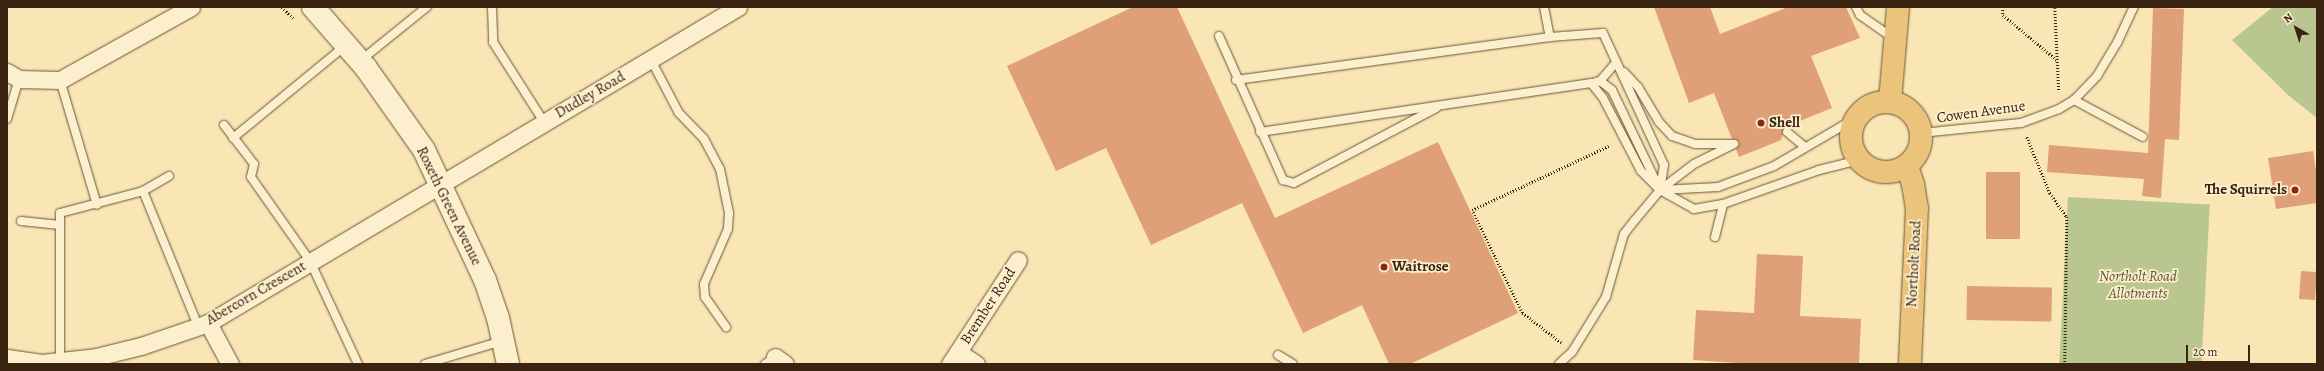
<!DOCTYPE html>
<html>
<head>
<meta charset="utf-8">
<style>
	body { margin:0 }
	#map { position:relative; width:2324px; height:371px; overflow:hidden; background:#f9e6b4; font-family:Alegreya,serif }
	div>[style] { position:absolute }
	.green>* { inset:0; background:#b9c690; transform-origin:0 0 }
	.building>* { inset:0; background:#df9f77; transform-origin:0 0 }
	.path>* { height:2.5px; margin-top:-1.25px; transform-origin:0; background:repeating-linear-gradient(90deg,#3a2310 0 1px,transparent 0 3px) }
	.roads { filter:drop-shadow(0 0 1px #6a5439) drop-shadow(0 0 1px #6a5439) }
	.lane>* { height:8px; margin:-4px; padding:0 4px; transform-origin:4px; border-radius:4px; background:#fbefce }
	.street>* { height:17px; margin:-8.5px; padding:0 8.5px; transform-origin:8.5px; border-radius:8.5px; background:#fbefce }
	.secondary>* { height:22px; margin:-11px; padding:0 11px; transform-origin:11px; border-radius:11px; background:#fbefce }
	.primary>* { height:22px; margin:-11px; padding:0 11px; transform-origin:11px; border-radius:11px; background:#ecc37a }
	.primary>.ring { margin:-11px; padding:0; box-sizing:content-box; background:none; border:22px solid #ecc37a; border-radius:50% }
	.dots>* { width:11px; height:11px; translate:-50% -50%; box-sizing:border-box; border:2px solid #fbefce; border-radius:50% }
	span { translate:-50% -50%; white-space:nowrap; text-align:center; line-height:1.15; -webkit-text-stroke:3.5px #fbefce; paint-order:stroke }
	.street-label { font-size:15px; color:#3a2310 }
	.poi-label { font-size:15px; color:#3a2310; font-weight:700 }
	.left { translate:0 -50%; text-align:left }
	.right { translate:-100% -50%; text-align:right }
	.park-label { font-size:15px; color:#605436; font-style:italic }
	.frame { position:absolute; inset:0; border:8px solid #3a2310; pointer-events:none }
	.north { position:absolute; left:2276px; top:8px; width:40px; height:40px; -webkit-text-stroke:3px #fbefce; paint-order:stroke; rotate:321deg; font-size:11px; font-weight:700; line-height:16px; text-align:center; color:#3a2310 }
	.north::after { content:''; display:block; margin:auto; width:14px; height:18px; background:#3a2310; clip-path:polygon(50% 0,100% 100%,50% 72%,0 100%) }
	.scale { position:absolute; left:2186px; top:345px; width:64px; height:18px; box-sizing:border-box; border:2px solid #3a2310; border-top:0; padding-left:5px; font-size:12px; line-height:14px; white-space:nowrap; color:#3a2310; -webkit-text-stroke:3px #fbefce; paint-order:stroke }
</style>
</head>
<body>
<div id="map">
	<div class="green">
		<i style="clip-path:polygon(2273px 7px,2317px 7px,2317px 118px,2288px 95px,2232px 40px)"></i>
		<i style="left:2068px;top:197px;width:142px;height:167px;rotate:3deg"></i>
	</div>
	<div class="building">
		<i style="clip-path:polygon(1133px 7px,1177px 7px,1275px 218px,1438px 142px,1518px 313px,1410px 364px,1389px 364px,1362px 305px,1303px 333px,1242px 203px,1151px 245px,1106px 148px,1056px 171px,1007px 66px)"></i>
		<i style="clip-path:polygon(1654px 7px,1710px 7px,1720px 34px,1788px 7px,1846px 7px,1860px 38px,1811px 56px,1832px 108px,1785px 127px,1781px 140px,1739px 157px,1736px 149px,1739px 142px,1732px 139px,1714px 93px,1689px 103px)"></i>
		<i style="clip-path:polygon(2153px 8px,2184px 9px,2179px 140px,2165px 139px,2161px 198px,2142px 196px,2144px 179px,2047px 172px,2049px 145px,2148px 153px)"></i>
		<i style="clip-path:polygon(2313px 151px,2317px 177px,2317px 203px,2276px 209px,2268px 158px)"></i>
		<i style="left:1986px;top:172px;width:34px;height:67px"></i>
		<i style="clip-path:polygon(1757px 254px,1803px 256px,1800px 316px,1861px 319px,1859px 364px,1753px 364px,1693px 360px,1696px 310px,1754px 313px)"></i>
		<i style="left:2301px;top:271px;width:16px;height:28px;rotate:4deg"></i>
		<i style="left:1967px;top:286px;width:85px;height:34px;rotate:1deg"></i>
	</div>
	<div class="path">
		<i style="left:282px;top:7px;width:17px;rotate:45deg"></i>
		<i style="left:2003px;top:7px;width:8px;rotate:90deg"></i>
		<i style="left:2003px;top:15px;width:70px;rotate:39.8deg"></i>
		<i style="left:2055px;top:8px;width:84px;rotate:87.3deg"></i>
		<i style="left:2027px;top:137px;width:61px;rotate:67.7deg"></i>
		<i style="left:2050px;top:193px;width:29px;rotate:55deg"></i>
		<i style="left:2067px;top:217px;width:147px;rotate:90.8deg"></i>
		<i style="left:1561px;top:343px;width:49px;rotate:-142.4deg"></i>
		<i style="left:1522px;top:313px;width:114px;rotate:-115.9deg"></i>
		<i style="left:1472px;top:210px;width:153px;rotate:-25.1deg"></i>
	</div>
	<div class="roads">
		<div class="lane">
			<i style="left:492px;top:7px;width:35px;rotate:88deg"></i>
			<i style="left:493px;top:42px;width:95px;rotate:57.5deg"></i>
			<i style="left:1544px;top:7px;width:31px;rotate:79deg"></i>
			<i style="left:1856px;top:7px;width:9px;rotate:63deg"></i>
			<i style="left:1860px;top:15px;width:40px;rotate:34.9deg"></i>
			<i style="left:1219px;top:36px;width:158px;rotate:66deg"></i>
			<i style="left:1283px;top:180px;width:11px;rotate:15deg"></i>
			<i style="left:1294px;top:183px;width:161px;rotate:-27.8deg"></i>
			<i style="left:651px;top:60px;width:60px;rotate:62.2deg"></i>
			<i style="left:679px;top:113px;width:36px;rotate:46deg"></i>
			<i style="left:704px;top:139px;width:34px;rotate:62deg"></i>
			<i style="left:720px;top:169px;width:45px;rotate:78.4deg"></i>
			<i style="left:729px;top:213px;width:16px;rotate:94deg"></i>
			<i style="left:728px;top:229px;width:60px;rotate:113.6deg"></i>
			<i style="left:704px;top:284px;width:13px;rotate:86deg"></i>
			<i style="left:705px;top:297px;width:37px;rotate:55deg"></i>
			<i style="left:360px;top:61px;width:86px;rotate:-38.9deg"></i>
			<i style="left:1624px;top:72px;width:21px;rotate:47deg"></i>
			<i style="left:1638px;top:87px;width:41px;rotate:59deg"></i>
			<i style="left:1659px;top:122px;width:19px;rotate:47deg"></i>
			<i style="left:1672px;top:136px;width:24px;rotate:19deg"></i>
			<i style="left:1695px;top:144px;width:36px"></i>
			<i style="left:60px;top:80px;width:130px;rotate:73.5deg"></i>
			<i style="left:1236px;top:80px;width:317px;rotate:-7.8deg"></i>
			<i style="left:1550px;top:37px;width:53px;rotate:-4.3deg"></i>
			<i style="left:1603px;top:33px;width:145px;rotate:65.2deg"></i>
			<i style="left:1664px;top:165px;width:25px;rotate:99deg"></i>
			<i style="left:1600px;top:81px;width:15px;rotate:37deg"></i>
			<i style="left:1612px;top:90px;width:104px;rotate:64.4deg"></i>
			<i style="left:1596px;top:82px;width:4px;rotate:-14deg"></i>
			<i style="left:1600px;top:81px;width:23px;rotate:-49deg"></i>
			<i style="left:2074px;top:100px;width:78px;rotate:28.2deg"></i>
			<i style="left:7px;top:119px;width:42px;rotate:-73.3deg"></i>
			<i style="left:224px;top:125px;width:49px;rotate:52.4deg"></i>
			<i style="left:254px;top:164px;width:13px;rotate:103deg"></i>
			<i style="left:251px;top:177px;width:103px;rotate:54.9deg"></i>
			<i style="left:310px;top:261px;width:114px;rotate:65deg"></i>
			<i style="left:1260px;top:132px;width:335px;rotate:-8.4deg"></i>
			<i style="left:1591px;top:83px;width:19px;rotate:51deg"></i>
			<i style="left:1603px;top:98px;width:82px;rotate:62.5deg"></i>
			<i style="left:1641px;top:171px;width:27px;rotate:45deg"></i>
			<i style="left:1660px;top:190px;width:39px;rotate:29deg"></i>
			<i style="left:1694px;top:209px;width:29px;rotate:-10deg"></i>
			<i style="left:1723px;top:204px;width:102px;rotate:-19.5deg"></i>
			<i style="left:1819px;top:170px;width:41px;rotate:-14deg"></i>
			<i style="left:1787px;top:132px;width:23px;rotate:40deg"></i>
			<i style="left:1921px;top:133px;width:100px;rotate:-5.7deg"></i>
			<i style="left:2021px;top:123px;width:40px;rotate:-20.2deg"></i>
			<i style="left:2059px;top:109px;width:17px;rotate:-31deg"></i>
			<i style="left:2074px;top:100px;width:33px;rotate:-46deg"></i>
			<i style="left:2097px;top:76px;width:39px;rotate:-59deg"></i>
			<i style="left:2117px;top:43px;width:40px;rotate:-65deg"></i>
			<i style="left:233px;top:138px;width:145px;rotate:-39.4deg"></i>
			<i style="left:1661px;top:190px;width:57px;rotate:-3deg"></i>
			<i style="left:1718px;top:187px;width:60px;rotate:-20.6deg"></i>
			<i style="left:1774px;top:166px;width:93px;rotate:-30.4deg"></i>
			<i style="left:143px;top:191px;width:146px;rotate:67.8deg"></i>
			<i style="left:21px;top:221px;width:39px;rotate:6deg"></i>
			<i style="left:1715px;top:237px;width:34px;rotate:-76deg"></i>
			<i style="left:1278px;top:355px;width:17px;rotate:31deg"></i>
			<i style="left:60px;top:361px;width:148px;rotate:-90deg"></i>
			<i style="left:60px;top:213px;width:86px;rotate:-14.8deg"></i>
			<i style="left:143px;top:191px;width:30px;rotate:-30deg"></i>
			<i style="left:425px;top:364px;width:80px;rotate:-16.6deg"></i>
			<i style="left:765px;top:364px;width:12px;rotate:-35deg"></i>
			<i style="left:1559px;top:364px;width:18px;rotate:-43deg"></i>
			<i style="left:1572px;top:352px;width:65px;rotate:-58.3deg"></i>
			<i style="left:1606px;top:297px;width:66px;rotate:-74.1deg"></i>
			<i style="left:1624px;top:234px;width:18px;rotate:-52deg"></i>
			<i style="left:1635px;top:220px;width:39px;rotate:-50deg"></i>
			<i style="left:1660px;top:190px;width:43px;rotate:-37.4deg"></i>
			<i style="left:1694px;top:164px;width:45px;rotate:-26.6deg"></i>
		</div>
		<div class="street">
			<i style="left:7px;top:72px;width:14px;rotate:30deg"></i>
			<i style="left:19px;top:79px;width:41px;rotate:1.4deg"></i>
			<i style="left:60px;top:80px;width:150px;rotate:-29.1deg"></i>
			<i style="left:208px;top:323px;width:47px;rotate:61.8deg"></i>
			<i style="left:958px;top:352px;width:22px;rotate:34deg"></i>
			<i style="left:775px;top:357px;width:12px;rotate:35deg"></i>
			<i style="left:7px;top:358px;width:35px;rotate:8deg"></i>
			<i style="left:42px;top:363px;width:54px;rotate:-6.3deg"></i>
			<i style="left:96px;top:357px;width:46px;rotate:-13.7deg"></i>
			<i style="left:141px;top:346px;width:71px;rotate:-18.9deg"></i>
			<i style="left:208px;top:323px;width:617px;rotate:-30.8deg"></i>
			<i style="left:950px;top:364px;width:124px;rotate:-56.8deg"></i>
		</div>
		<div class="secondary">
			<i style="left:313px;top:7px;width:81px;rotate:49deg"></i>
			<i style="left:366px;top:68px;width:100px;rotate:54.7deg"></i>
			<i style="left:424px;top:150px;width:144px;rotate:64.9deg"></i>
			<i style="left:485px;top:280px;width:40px;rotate:71.1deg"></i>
			<i style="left:498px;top:318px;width:47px;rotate:77.7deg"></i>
		</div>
		<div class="primary">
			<i style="left:1890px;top:101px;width:94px;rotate:-85.1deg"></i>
			<i class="ring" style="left:1851px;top:102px;width:48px;height:48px"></i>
			<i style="left:1907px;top:166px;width:19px;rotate:72deg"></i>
			<i style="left:1913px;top:184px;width:24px;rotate:81deg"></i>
			<i style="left:1917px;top:208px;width:156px;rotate:92.6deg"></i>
		</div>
	</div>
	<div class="dots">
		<i style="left:1761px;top:123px;background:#8f2418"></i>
		<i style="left:2295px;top:190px;background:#8f2418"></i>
		<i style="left:1384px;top:267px;background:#8f2418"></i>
	</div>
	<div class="street-label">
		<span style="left:590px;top:95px;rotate:-30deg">Dudley Road</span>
		<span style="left:1981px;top:112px;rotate:-8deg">Cowen Avenue</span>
		<span style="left:449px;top:206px;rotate:64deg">Roxeth Green Avenue</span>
		<span style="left:1914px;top:264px;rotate:-87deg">Northolt Road</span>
		<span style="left:256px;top:293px;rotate:-30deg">Abercorn Crescent</span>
		<span style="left:988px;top:306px;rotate:-57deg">Brember Road</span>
	</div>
	<div class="poi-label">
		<span class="left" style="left:1769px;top:123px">Shell</span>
		<span class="right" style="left:2287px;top:190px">The Squirrels</span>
		<span class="left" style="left:1392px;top:267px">Waitrose</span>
	</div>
	<div class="park-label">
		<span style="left:2138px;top:285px">Northolt Road<br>Allotments</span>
	</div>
	<div class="frame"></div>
	<div class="north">N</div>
	<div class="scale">20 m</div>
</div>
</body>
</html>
